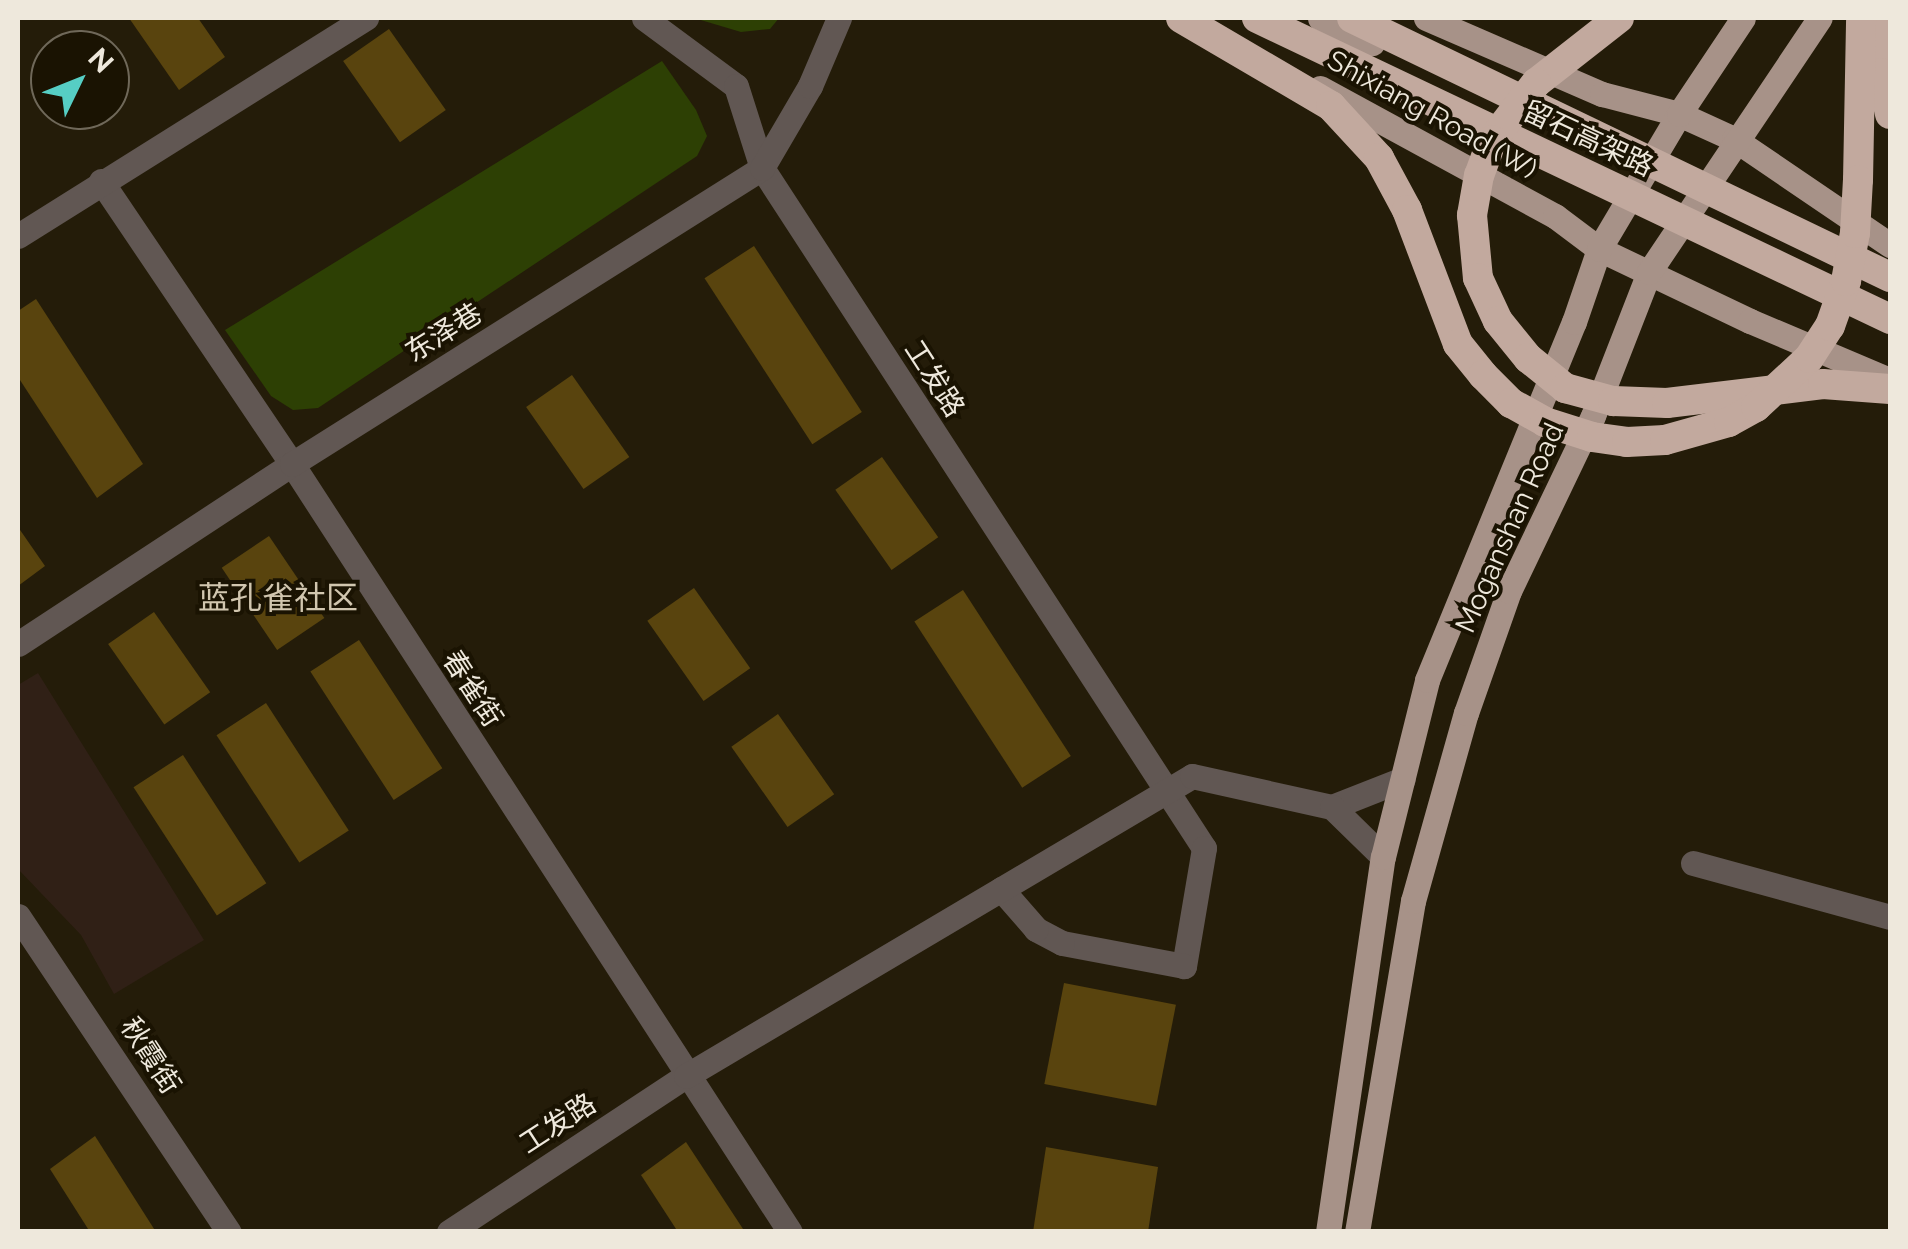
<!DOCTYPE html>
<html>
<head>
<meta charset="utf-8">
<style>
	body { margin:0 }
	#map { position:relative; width:1908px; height:1249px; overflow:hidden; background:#241c09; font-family:Raleway,"Noto Sans SC",sans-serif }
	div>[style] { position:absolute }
	.education>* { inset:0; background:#302016 }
	.green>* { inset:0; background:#2d4004 }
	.building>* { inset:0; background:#59440e; transform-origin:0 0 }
	.minor>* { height:25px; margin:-12.5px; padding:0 12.5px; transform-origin:12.5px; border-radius:12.5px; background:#615753 }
	.major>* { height:25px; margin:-12.5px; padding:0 12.5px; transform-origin:12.5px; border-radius:12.5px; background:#a79288 }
	.highway>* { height:30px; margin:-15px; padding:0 15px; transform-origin:15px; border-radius:15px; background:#c2a99e }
	.major-bridge>* { height:25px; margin:-12.5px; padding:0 12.5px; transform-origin:12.5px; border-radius:12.5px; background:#a79288 }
	.highway-bridge>* { height:30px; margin:-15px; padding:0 15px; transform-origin:15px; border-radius:15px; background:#c2a99e }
	span { translate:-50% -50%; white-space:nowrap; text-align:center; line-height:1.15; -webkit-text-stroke:8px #1a1302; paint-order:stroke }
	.street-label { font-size:28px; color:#eee8dc }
	.quarter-label { font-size:32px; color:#d1c6af }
	.frame { position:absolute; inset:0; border:20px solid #eee8dc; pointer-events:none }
	.north { position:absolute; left:30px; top:30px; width:100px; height:100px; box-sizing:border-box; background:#1a1302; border:2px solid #6f6859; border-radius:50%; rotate:47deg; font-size:28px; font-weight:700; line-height:40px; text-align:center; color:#eee8dc }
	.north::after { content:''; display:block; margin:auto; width:35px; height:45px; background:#56cec4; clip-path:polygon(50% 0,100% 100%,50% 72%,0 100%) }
</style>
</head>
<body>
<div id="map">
	<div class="education">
		<i style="clip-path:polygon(38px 673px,204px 940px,114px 994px,81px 935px,18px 869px,18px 685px)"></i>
	</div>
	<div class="green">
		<i style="clip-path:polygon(694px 18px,779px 18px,770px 29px,741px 32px)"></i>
		<i style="clip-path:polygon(662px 61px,696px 110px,707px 136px,697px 156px,318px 408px,293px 410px,271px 396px,225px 330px)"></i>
	</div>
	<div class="building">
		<i style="clip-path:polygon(129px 18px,198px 18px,225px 57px,179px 90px)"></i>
		<i style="left:389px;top:29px;width:99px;height:56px;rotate:55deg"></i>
		<i style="left:754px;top:246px;width:198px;height:59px;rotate:57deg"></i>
		<i style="clip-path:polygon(36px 299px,143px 464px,97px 498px,18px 377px,18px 311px)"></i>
		<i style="left:572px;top:375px;width:100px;height:56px;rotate:55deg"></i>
		<i style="left:882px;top:457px;width:98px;height:57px;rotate:55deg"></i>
		<i style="clip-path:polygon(18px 527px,45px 566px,18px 586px)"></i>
		<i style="left:269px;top:536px;width:99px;height:57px;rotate:56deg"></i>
		<i style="left:694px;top:588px;width:98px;height:57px;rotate:55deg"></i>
		<i style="left:963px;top:590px;width:198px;height:58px;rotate:57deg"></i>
		<i style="left:154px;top:612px;width:98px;height:56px;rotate:55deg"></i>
		<i style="left:359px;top:640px;width:153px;height:58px;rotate:57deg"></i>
		<i style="left:266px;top:703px;width:152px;height:59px;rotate:57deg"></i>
		<i style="left:778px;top:714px;width:98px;height:57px;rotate:55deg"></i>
		<i style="left:183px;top:755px;width:153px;height:59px;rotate:57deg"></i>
		<i style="left:1064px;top:983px;width:114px;height:103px;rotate:11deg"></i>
		<i style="clip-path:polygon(95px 1136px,156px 1232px,90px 1232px,50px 1169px)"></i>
		<i style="clip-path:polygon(686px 1142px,745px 1232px,678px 1232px,641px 1175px)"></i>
		<i style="clip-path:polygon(1046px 1147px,1158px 1167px,1148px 1232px,1033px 1232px)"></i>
	</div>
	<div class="minor">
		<i style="left:644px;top:18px;width:114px;rotate:36.5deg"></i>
		<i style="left:736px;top:86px;width:86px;rotate:72.4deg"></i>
		<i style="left:762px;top:168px;width:811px;rotate:56.98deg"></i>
		<i style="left:1204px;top:848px;width:120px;rotate:99.6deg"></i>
		<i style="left:1184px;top:966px;width:124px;rotate:-169.3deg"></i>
		<i style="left:1062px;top:943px;width:30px;rotate:-152deg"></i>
		<i style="left:1036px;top:929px;width:53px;rotate:-131.2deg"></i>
		<i style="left:101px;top:181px;width:341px;rotate:56deg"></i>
		<i style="left:292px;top:464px;width:915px;rotate:57.04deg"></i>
		<i style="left:18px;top:236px;width:411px;rotate:-32.1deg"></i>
		<i style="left:18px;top:644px;width:328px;rotate:-33.3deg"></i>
		<i style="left:292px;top:464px;width:555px;rotate:-32.2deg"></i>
		<i style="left:762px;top:168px;width:95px;rotate:-59.7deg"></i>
		<i style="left:810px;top:86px;width:74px;rotate:-66.9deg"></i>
		<i style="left:1332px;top:807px;width:76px;rotate:-21.5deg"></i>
		<i style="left:1693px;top:863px;width:204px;rotate:15.3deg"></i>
		<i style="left:18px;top:916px;width:380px;rotate:56.3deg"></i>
		<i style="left:449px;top:1232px;width:284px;rotate:-33.4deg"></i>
		<i style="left:686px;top:1076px;width:588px;rotate:-30.66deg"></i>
		<i style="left:1192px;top:776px;width:143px;rotate:12.5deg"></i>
		<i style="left:1332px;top:807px;width:71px;rotate:44.4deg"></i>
	</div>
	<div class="major">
		<i style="left:1426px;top:18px;width:192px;rotate:23.4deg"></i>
		<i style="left:1602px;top:94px;width:80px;rotate:14.6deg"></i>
		<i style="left:1679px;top:114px;width:60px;rotate:24.4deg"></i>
		<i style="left:1734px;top:139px;width:189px;rotate:34.2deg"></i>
		<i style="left:1320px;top:88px;width:268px;rotate:28.6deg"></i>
		<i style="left:1555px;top:216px;width:55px;rotate:36.9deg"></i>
		<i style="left:1599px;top:249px;width:167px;rotate:25.5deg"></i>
		<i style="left:1750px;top:321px;width:152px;rotate:22.9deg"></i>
		<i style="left:1328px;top:1232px;width:379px;rotate:-81.7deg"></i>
		<i style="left:1383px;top:857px;width:182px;rotate:-76deg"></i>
		<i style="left:1427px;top:680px;width:387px;rotate:-67.7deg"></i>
		<i style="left:1574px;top:322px;width:77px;rotate:-71.1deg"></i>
		<i style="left:1599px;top:249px;width:157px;rotate:-59.3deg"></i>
		<i style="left:1679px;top:114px;width:115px;rotate:-56.3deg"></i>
		<i style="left:1357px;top:1232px;width:336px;rotate:-80.4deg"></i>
		<i style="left:1413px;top:901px;width:195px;rotate:-74.3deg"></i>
		<i style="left:1466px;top:713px;width:129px;rotate:-70.6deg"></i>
		<i style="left:1509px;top:591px;width:194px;rotate:-64.4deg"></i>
		<i style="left:1593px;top:416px;width:155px;rotate:-68.7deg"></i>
		<i style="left:1649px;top:272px;width:306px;rotate:-56.1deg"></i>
	</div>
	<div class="highway">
		<i style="left:1181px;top:18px;width:174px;rotate:30.4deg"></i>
		<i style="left:1331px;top:106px;width:71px;rotate:47.3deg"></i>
		<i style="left:1379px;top:158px;width:59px;rotate:61.7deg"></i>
		<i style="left:1878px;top:18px;width:55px;rotate:86.9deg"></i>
		<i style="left:1881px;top:73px;width:42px;rotate:77.6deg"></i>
		<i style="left:1858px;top:180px;width:162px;rotate:-88.9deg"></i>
	</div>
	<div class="major-bridge">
		<i style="left:1320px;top:18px;width:58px;rotate:25.7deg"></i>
	</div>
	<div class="highway-bridge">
		<i style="left:1257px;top:18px;width:701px;rotate:25.43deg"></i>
		<i style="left:1352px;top:18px;width:597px;rotate:25.71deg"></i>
		<i style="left:1619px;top:18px;width:105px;rotate:141.9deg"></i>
		<i style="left:1536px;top:83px;width:72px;rotate:127.7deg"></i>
		<i style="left:1492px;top:140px;width:37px;rotate:110deg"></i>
		<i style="left:1479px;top:175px;width:41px;rotate:99.9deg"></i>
		<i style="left:1472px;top:215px;width:63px;rotate:84.6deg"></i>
		<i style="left:1478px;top:278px;width:47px;rotate:65.1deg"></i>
		<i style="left:1498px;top:321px;width:48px;rotate:51deg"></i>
		<i style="left:1528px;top:358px;width:48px;rotate:39deg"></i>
		<i style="left:1565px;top:388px;width:50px;rotate:15.2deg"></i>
		<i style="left:1613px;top:401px;width:54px;rotate:2.1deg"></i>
		<i style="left:1667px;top:403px;width:157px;rotate:-6.9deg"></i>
		<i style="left:1823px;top:384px;width:67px;rotate:4.3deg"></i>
		<i style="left:1407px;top:210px;width:143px;rotate:69.2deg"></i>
		<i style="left:1458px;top:344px;width:40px;rotate:51deg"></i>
		<i style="left:1483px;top:375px;width:40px;rotate:45deg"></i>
		<i style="left:1511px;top:403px;width:39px;rotate:29deg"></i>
		<i style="left:1545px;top:422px;width:49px;rotate:17.7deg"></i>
		<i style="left:1592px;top:437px;width:35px;rotate:8deg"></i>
		<i style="left:1627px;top:442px;width:38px;rotate:-3deg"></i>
		<i style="left:1665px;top:440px;width:66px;rotate:-15.7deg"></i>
		<i style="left:1729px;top:422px;width:31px;rotate:-29deg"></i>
		<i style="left:1756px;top:407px;width:72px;rotate:-42.8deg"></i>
		<i style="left:1809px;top:358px;width:38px;rotate:-57deg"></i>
		<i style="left:1830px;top:326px;width:48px;rotate:-70.4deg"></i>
		<i style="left:1846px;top:281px;width:49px;rotate:-79.4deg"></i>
		<i style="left:1855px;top:233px;width:53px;rotate:-86.8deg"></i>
	</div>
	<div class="street-label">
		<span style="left:1432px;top:115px;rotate:29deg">Shixiang Road (W)</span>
		<span style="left:1588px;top:139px;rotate:25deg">留石高架路</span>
		<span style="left:444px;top:333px;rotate:-32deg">东泽巷</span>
		<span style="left:934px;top:379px;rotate:57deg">工发路</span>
		<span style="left:1510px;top:528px;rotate:-66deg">Moganshan Road</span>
		<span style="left:472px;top:689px;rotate:57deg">春雀街</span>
		<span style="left:150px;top:1056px;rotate:57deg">秋霞街</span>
		<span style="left:558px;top:1124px;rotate:-33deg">工发路</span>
	</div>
	<div class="quarter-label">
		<span style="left:278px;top:598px">蓝孔雀社区</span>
	</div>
	<div class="frame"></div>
	<div class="north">N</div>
</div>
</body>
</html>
